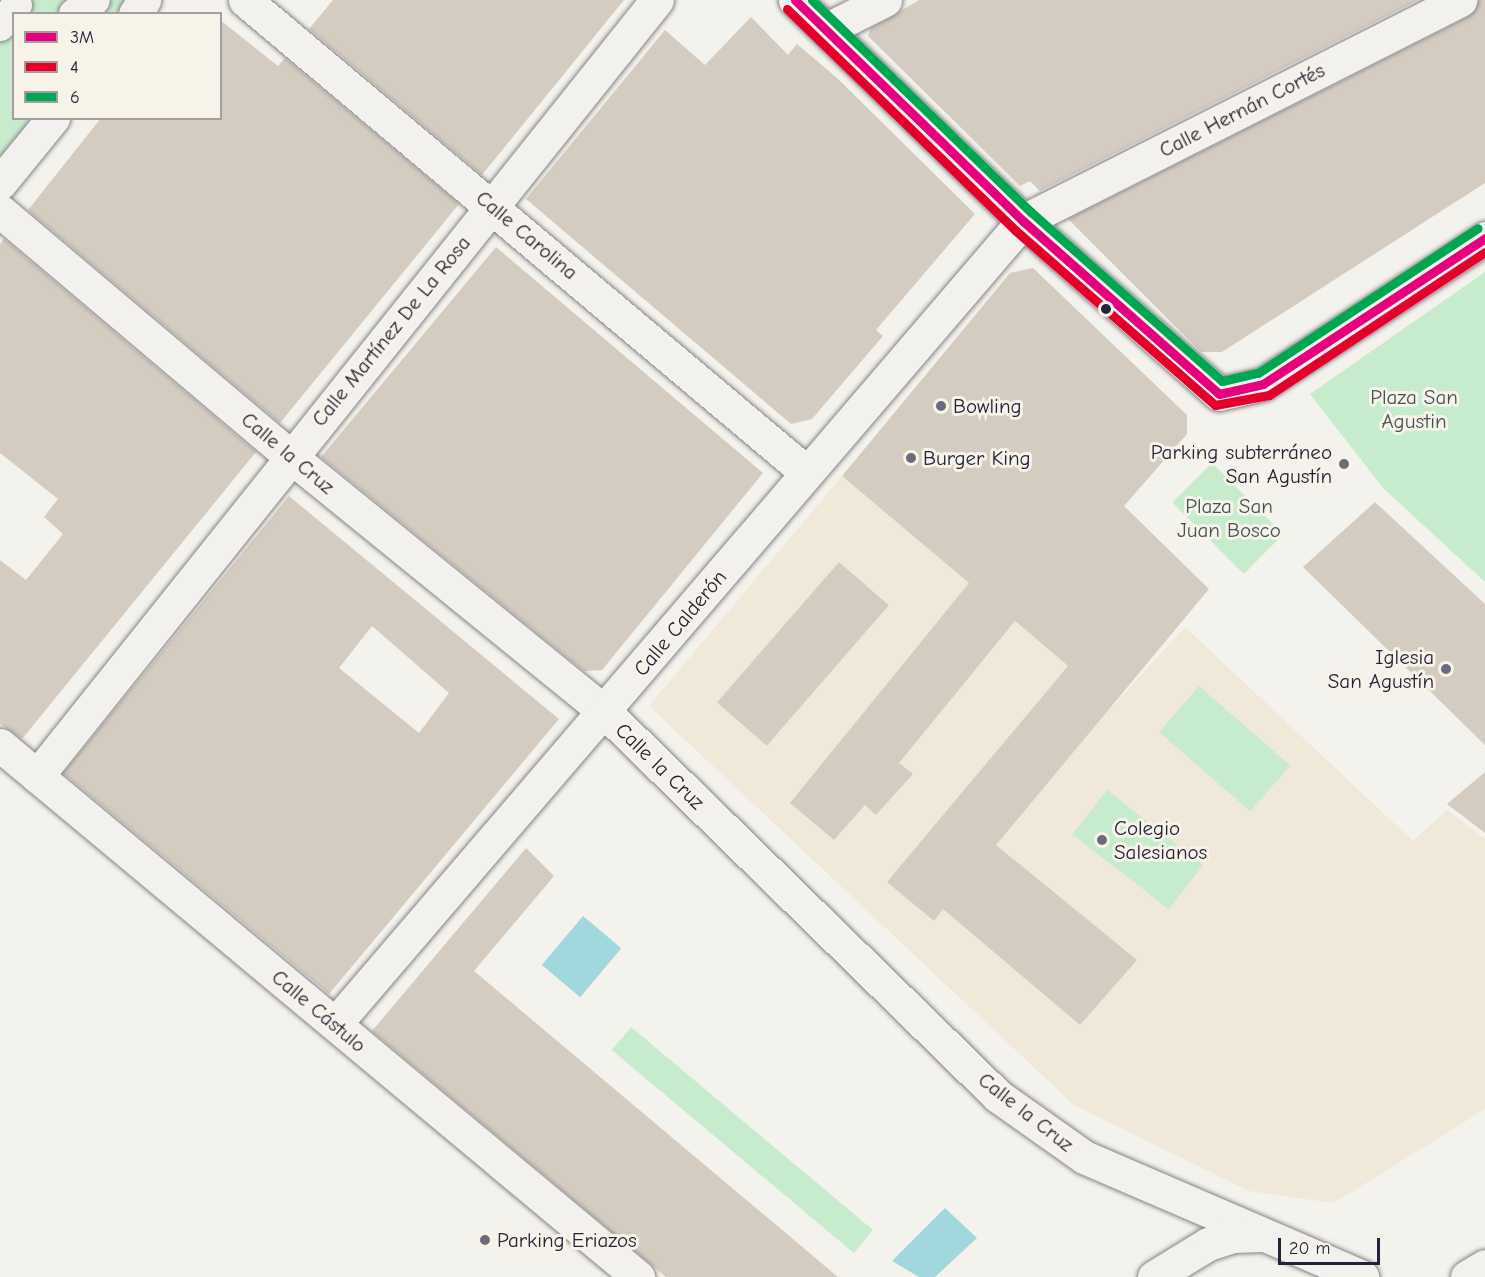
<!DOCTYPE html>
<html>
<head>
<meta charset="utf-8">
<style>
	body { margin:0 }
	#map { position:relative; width:1485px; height:1277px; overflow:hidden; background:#f4f2ec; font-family:"Comic Neue",sans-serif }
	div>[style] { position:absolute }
	.built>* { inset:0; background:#f0e8d9 }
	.green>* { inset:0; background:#c7eccd; transform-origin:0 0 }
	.water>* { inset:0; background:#a1d8dd; transform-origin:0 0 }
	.building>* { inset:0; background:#d4ccc1; transform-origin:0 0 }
	.roads { filter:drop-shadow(0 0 2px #858486) drop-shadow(0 0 2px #858486) }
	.pedestrian>* { height:30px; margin:-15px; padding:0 15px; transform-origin:15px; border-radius:15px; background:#f2f1ed }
	.minor>* { height:33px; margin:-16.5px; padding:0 16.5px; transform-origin:16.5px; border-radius:16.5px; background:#f2f1ed }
	.secondary>* { height:33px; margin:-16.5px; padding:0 16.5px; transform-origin:16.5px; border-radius:16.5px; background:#f2f1ed }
	.bus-1>* { height:9px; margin:-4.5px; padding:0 4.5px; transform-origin:4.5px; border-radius:4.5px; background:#e5007d }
	.bus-2>* { height:9px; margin:-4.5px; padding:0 4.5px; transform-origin:4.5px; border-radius:4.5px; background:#e4002b }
	.bus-3>* { height:9px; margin:-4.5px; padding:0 4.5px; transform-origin:4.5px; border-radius:4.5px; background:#00a651 }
	.dots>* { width:16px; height:16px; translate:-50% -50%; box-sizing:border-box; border:3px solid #f7f3e8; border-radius:50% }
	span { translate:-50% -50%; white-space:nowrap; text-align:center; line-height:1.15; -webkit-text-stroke:6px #f7f3e8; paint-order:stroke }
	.street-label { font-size:21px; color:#22223b }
	.park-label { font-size:21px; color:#425459 }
	.poi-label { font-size:21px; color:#22223b }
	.left { translate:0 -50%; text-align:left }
	.right { translate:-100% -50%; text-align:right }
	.legend { position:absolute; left:12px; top:12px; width:210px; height:108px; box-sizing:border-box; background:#f7f3e8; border:2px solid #a29fa3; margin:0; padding:8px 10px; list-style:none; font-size:18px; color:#22223b }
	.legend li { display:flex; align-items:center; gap:12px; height:30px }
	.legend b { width:30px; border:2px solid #a29fa3 }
	.scale { position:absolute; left:1278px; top:1238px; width:102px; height:27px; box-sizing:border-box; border:3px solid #22223b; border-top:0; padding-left:8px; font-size:18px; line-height:21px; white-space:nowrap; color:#22223b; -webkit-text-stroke:4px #f7f3e8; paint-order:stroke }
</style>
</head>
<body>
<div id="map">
	<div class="built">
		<i style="clip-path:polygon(842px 476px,1114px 705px,1185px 627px,1413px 841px,1447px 810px,1485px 839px,1485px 1109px,1334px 1203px,1249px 1191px,1074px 1105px,649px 706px)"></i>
	</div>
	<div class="green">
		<i style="clip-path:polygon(0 0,125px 0,117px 13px,14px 14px,14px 118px,32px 119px,0 157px)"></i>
		<i style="clip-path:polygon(1485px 272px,1485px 581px,1484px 581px,1383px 488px,1310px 394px)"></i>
		<i style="left:1212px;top:463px;width:101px;height:56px;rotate:45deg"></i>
		<i style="left:1199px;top:686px;width:121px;height:61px;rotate:41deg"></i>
		<i style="left:1107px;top:790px;width:122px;height:56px;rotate:38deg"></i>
		<i style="left:631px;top:1027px;width:316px;height:30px;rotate:40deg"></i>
	</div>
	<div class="water">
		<i style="left:583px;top:916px;width:50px;height:64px;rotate:40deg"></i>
		<i style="clip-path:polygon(945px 1208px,977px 1238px,935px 1277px,919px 1277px,892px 1261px)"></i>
	</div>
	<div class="building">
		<i style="clip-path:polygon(333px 0,624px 0,482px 175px,309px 29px)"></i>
		<i style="clip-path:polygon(919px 0,1418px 0,1040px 191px,1030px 181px,1020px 186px,868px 36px,870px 29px)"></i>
		<i style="clip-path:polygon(1479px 0,1485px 0,1485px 183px,1222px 352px,1201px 352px,1068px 219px,1468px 17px)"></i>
		<i style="clip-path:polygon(751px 17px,788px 55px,797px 44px,837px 78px,975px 214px,876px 330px,883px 336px,812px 419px,791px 424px,526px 199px,665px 30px,705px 65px)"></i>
		<i style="clip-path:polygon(220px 20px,278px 66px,285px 58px,459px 204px,280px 423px,28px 210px,101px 118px,220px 118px)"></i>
		<i style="clip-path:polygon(4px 239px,256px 452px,22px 739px,0 724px,0 560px,26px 580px,63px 534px,44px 517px,58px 499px,0 453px,0 244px)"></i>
		<i style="clip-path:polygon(496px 247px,763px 473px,602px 670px,584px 671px,321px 457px)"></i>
		<i style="clip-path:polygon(1033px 268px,1187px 415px,1187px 434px,1124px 506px,1209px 589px,996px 845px,1137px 960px,1080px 1025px,943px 909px,934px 921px,887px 882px,1068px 666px,1015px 621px,899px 763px,913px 774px,876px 815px,865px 805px,834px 840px,790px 803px,969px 583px,842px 476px,1010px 273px)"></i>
		<i style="clip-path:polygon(evenodd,289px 496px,559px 719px,329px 994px,63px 773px,289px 496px,372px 626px,449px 693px,419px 733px,339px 668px,372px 626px)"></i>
		<i style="clip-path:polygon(1375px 502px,1485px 604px,1485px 745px,1303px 567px)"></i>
		<i style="left:839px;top:562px;width:66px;height:186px;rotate:41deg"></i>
		<i style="clip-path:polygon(1485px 772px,1485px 833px,1447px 804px)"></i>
		<i style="clip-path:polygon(526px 848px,554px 876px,474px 971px,838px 1277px,666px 1277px,372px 1031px)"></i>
	</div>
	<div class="roads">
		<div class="pedestrian">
			<i style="left:74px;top:14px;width:25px;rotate:-34deg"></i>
			<i style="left:0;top:26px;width:27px;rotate:-51deg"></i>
		</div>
		<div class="minor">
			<i style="left:245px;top:0;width:733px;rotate:40.08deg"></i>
			<i style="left:827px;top:29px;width:65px;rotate:-26.6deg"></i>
			<i style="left:0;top:211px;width:380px;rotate:40.2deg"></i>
			<i style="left:290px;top:456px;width:406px;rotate:39.1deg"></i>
			<i style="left:605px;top:712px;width:549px;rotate:44.34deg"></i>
			<i style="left:998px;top:1096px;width:105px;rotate:35.3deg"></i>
			<i style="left:1084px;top:1157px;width:303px;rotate:23.3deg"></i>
			<i style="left:0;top:745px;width:831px;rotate:39.82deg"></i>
			<i style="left:37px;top:776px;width:993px;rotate:-51.38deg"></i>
			<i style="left:335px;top:1024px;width:1057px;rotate:-49.41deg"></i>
			<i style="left:1023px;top:221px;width:490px;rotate:-26.8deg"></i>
			<i style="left:1154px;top:1277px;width:63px;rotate:-31.4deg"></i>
			<i style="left:1208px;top:1244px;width:26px;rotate:-18deg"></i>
			<i style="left:1233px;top:1236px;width:29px;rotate:-2deg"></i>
		</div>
		<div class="secondary">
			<i style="left:795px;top:0;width:318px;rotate:44.1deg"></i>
			<i style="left:1023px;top:221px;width:261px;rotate:41.4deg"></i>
			<i style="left:1219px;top:394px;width:45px;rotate:-12.8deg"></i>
			<i style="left:1263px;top:384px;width:266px;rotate:-33.3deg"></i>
			<i style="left:135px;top:14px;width:17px;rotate:-57deg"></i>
			<i style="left:0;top:183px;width:84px;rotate:-50.8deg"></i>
			<i style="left:1467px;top:1277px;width:21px;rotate:-31deg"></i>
		</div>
	</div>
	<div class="bus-1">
		<i style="left:795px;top:0;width:318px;rotate:44.1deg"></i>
		<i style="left:1023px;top:221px;width:261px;rotate:41.4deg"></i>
		<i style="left:1219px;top:394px;width:45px;rotate:-12.8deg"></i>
		<i style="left:1263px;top:384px;width:266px;rotate:-33.3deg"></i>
	</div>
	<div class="bus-2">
		<i style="left:787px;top:9px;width:318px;rotate:44.1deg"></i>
		<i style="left:1015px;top:230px;width:266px;rotate:41.2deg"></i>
		<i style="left:1215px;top:405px;width:55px;rotate:-10.5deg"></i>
		<i style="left:1269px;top:395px;width:259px;rotate:-33.5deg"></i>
	</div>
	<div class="bus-3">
		<i style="left:812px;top:0;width:305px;rotate:44.1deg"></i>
		<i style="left:1031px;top:212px;width:255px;rotate:41.5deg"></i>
		<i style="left:1222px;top:381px;width:37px;rotate:-13deg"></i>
		<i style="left:1258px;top:373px;width:263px;rotate:-33.4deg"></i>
	</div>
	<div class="dots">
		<i style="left:1106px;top:309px;background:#22223b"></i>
		<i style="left:941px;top:406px;background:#6c6b79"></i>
		<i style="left:911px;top:458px;background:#6c6b79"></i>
		<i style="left:1344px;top:464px;background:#6c6b79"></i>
		<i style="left:1446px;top:669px;background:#6c6b79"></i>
		<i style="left:1102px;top:840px;background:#6c6b79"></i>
		<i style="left:485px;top:1240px;background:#6c6b79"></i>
	</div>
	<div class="street-label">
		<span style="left:1242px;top:110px;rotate:-27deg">Calle Hernán Cortés</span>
		<span style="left:527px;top:235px;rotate:40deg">Calle Carolina</span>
		<span style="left:391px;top:331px;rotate:-51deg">Calle Martínez De La Rosa</span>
		<span style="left:288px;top:453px;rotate:40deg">Calle la Cruz</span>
		<span style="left:680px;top:623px;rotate:-50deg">Calle Calderón</span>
		<span style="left:660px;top:766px;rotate:44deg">Calle la Cruz</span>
		<span style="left:319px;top:1011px;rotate:40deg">Calle Cástulo</span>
		<span style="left:1026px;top:1112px;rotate:38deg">Calle la Cruz</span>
	</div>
	<div class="park-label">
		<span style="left:1414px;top:409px">Plaza San<br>Agustin</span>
		<span style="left:1229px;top:518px">Plaza San<br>Juan Bosco</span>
	</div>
	<div class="poi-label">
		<span class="left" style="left:953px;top:406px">Bowling</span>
		<span class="right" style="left:1332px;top:464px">Parking subterráneo<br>San Agustín</span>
		<span class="left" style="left:923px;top:458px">Burger King</span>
		<span class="right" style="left:1434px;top:669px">Iglesia<br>San Agustín</span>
		<span class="left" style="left:1114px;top:840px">Colegio<br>Salesianos</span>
		<span class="left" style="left:497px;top:1240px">Parking Eriazos</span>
	</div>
	<ul class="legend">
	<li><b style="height:8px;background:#e5007d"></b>3M</li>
	<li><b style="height:8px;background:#e4002b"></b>4</li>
	<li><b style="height:8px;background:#00a651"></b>6</li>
	</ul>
	<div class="scale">20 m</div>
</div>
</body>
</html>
